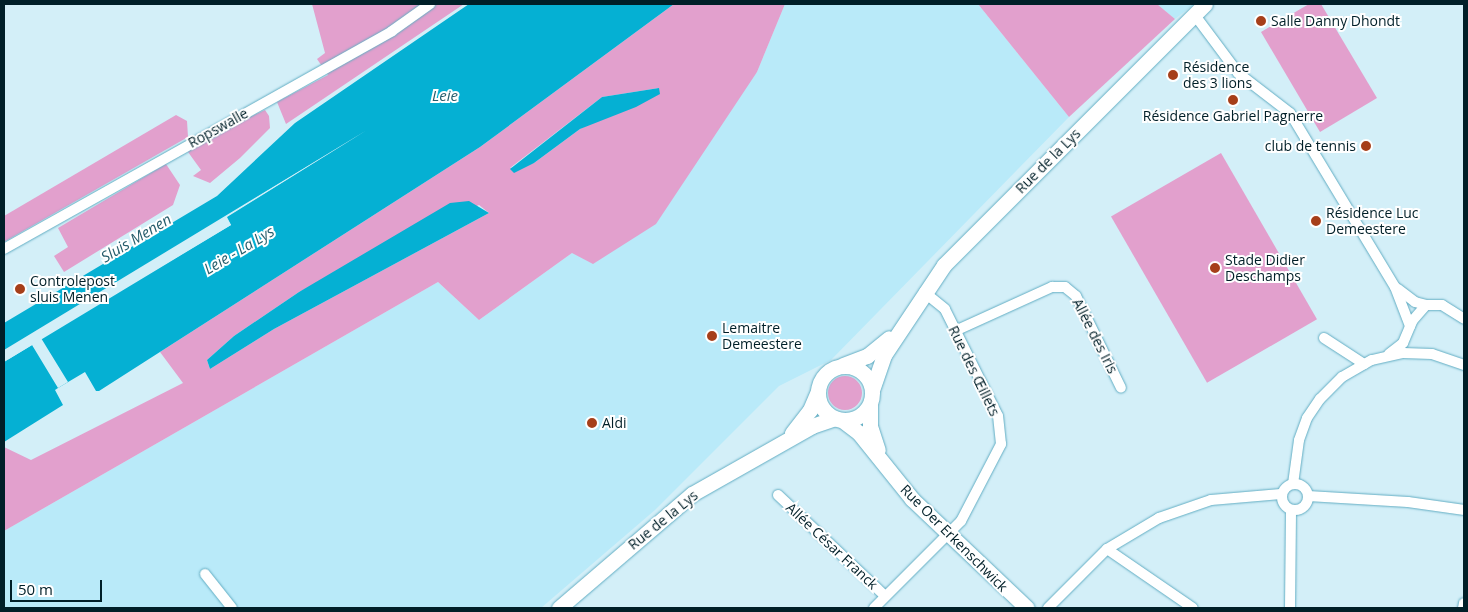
<!DOCTYPE html>
<html>
<head>
<meta charset="utf-8">
<style>
	body { margin:0 }
	#map { position:relative; width:1468px; height:612px; overflow:hidden; background:#d3eff8; font-family:"Open Sans",sans-serif }
	div>[style] { position:absolute }
	.built>* { inset:0; background:#b9eaf9 }
	.green>* { inset:0; background:#e2a0cd; transform-origin:0 0 }
	.round { border-radius:50% }
	.water>* { inset:0; background:#05b0d3 }
	.pier>* { inset:0; background:#d3eff8 }
	.roads { filter:drop-shadow(0 0 1px #62adc3) drop-shadow(0 0 1px #62adc3) }
	.street>* { height:10px; margin:-5px; padding:0 5px; transform-origin:5px; border-radius:5px; background:#fff }
	.street>.ring { margin:-5px; padding:0; box-sizing:content-box; background:none; border:10px solid #fff; border-radius:50% }
	.secondary>* { height:15px; margin:-7.5px; padding:0 7.5px; transform-origin:7.5px; border-radius:7.5px; background:#fff }
	.secondary>.ring { margin:-7.5px; padding:0; box-sizing:content-box; background:none; border:15px solid #fff; border-radius:50% }
	.dots>* { width:14px; height:14px; translate:-50% -50%; box-sizing:border-box; border:2px solid #fff; border-radius:50% }
	span { translate:-50% -50%; white-space:nowrap; text-align:center; line-height:1.15; -webkit-text-stroke:4px #fff; paint-order:stroke }
	.poi-label { font-size:14px; color:#001f28 }
	.left { translate:0 -50%; text-align:left }
	.right { translate:-100% -50%; text-align:right }
	.street-label { font-size:14px; color:#001f28 }
	.water-label { font-size:15px; color:#265d6c; font-style:italic }
	.frame { position:absolute; inset:0; border:5px solid #001f28; pointer-events:none }
	.scale { position:absolute; left:10px; top:580px; width:92px; height:22px; box-sizing:border-box; border:2px solid #001f28; border-top:0; padding-left:6px; font-size:15px; line-height:18px; white-space:nowrap; color:#001f28; -webkit-text-stroke:4px #fff; paint-order:stroke }
</style>
</head>
<body>
<div id="map">
	<div class="built">
		<i style="clip-path:polygon(785px 4px,978px 4px,1069px 117px,831px 360px,779px 386px,655px 510px,541px 608px,4px 608px,4px 531px,438px 282px,479px 320px,572px 253px,757px 72px)"></i>
		<i style="clip-path:polygon(1157px 4px,1194px 4px,1175px 19px)"></i>
	</div>
	<div class="green">
		<i style="clip-path:polygon(312px 4px,464px 4px,286px 124px,277px 102px,328px 75px,317px 59px,325px 53px)"></i>
		<i style="clip-path:polygon(evenodd,674px 4px,785px 4px,757px 72px,656px 224px,593px 264px,572px 253px,479px 320px,438px 282px,4px 531px,4px 447px,31px 460px,183px 383px,160px 352px,480px 147px,674px 4px,659px 88px,580px 129px,534px 163px,510px 168px,602px 97px,659px 88px,674px 4px,479px 205px,489px 213px,274px 329px,210px 369px,207px 360px,234px 336px,299px 292px,479px 205px)"></i>
		<i style="clip-path:polygon(978px 4px,1157px 4px,1175px 19px,1069px 117px)"></i>
		<i style="clip-path:polygon(1309px 4px,1321px 4px,1377px 98px,1320px 132px,1261px 32px)"></i>
		<i style="clip-path:polygon(265px 110px,269px 116px,270px 128px,240px 158px,210px 183px,193px 176px,201px 170px,188px 152px,202px 139px)"></i>
		<i style="clip-path:polygon(176px 115px,187px 121px,188px 137px,4px 242px,4px 216px)"></i>
		<i style="left:1221px;top:153px;width:192px;height:127px;rotate:60deg"></i>
		<i style="clip-path:polygon(166px 164px,180px 185px,173px 205px,64px 272px,54px 256px,68px 247px,58px 228px)"></i>
		<i class="round" style="left:828px;top:376px;width:34px;height:34px"></i>
	</div>
	<div class="water">
		<i style="clip-path:polygon(469px 4px,674px 4px,480px 147px,99px 391px,96px 391px,85px 372px,58px 388px,55px 390px,63px 405px,4px 442px,4px 362px,231px 225px,226px 217px,367px 130px,4px 352px,4px 323px,217px 196px,295px 123px)"></i>
		<i style="clip-path:polygon(659px 88px,660px 94px,636px 107px,580px 129px,534px 163px,514px 173px,510px 169px,602px 97px)"></i>
		<i style="clip-path:polygon(469px 201px,489px 213px,274px 329px,210px 369px,207px 360px,234px 336px,299px 292px,450px 203px)"></i>
	</div>
	<div class="pier">
		<i style="clip-path:polygon(367px 130px,227px 217px,231px 225px,41px 338px,68px 382px,58px 388px,32px 345px,4px 362px,40px 336px,228px 224px,225px 219px,4px 355px,4px 350px)"></i>
	</div>
	<div class="roads">
		<div class="street">
			<i style="left:1194px;top:14px;width:74px;rotate:53.3deg"></i>
			<i style="left:1238px;top:73px;width:66px;rotate:37.6deg"></i>
			<i style="left:1290px;top:113px;width:203px;rotate:58.9deg"></i>
			<i style="left:1395px;top:287px;width:42px;rotate:69deg"></i>
			<i style="left:4px;top:249px;width:445px;rotate:-29.3deg"></i>
			<i style="left:392px;top:31px;width:47px;rotate:-35.4deg"></i>
			<i style="left:1398px;top:289px;width:21px;rotate:37deg"></i>
			<i style="left:1415px;top:302px;width:11px;rotate:15deg"></i>
			<i style="left:955px;top:331px;width:107px;rotate:-24.4deg"></i>
			<i style="left:1052px;top:287px;width:13px"></i>
			<i style="left:1065px;top:287px;width:14px;rotate:39deg"></i>
			<i style="left:1076px;top:296px;width:102px;rotate:63.9deg"></i>
			<i style="left:1324px;top:338px;width:48px;rotate:33deg"></i>
			<i style="left:1389px;top:354px;width:18px;rotate:-38deg"></i>
			<i style="left:1403px;top:343px;width:25px;rotate:-67deg"></i>
			<i style="left:1413px;top:320px;width:20px;rotate:-49deg"></i>
			<i style="left:1426px;top:305px;width:16px"></i>
			<i style="left:1442px;top:305px;width:26px;rotate:32deg"></i>
			<i class="ring" style="left:1282px;top:484px;width:16px;height:16px"></i>
			<i style="left:1293px;top:484px;width:44px;rotate:-82.2deg"></i>
			<i style="left:1299px;top:440px;width:23px;rotate:-70deg"></i>
			<i style="left:1307px;top:418px;width:23px;rotate:-56deg"></i>
			<i style="left:1320px;top:399px;width:31px;rotate:-45deg"></i>
			<i style="left:1342px;top:377px;width:34px;rotate:-30deg"></i>
			<i style="left:1372px;top:360px;width:32px;rotate:-13deg"></i>
			<i style="left:1403px;top:353px;width:29px;rotate:2deg"></i>
			<i style="left:1432px;top:354px;width:34px;rotate:19deg"></i>
			<i style="left:778px;top:495px;width:147px;rotate:43.3deg"></i>
			<i style="left:1308px;top:496px;width:100px;rotate:3.4deg"></i>
			<i style="left:1408px;top:502px;width:57px;rotate:8.1deg"></i>
			<i style="left:1107px;top:549px;width:104px;rotate:34.5deg"></i>
			<i style="left:205px;top:574px;width:43px;rotate:51.5deg"></i>
			<i style="left:874px;top:608px;width:123px;rotate:-45deg"></i>
			<i style="left:961px;top:521px;width:87px;rotate:-62.5deg"></i>
			<i style="left:1001px;top:444px;width:28px;rotate:-96deg"></i>
			<i style="left:998px;top:416px;width:119px;rotate:-116.4deg"></i>
			<i style="left:945px;top:309px;width:27px;rotate:-141deg"></i>
			<i style="left:1048px;top:608px;width:83px;rotate:-45deg"></i>
			<i style="left:1107px;top:549px;width:61px;rotate:-30.8deg"></i>
			<i style="left:1159px;top:518px;width:55px;rotate:-19.1deg"></i>
			<i style="left:1211px;top:500px;width:70px;rotate:-4.9deg"></i>
			<i style="left:1290px;top:608px;width:98px;rotate:-89.4deg"></i>
			<i style="left:1463px;top:608px;width:5px;rotate:-79deg"></i>
		</div>
		<div class="secondary">
			<i style="left:843px;top:365px;width:26px;rotate:-21deg"></i>
			<i style="left:867px;top:356px;width:28px;rotate:-39deg"></i>
			<i class="ring" style="left:818px;top:366px;width:39px;height:39px"></i>
			<i style="left:872px;top:390px;width:37px;rotate:-71deg"></i>
			<i style="left:884px;top:355px;width:108px;rotate:-56.3deg"></i>
			<i style="left:944px;top:265px;width:369px;rotate:-45deg"></i>
			<i style="left:870px;top:405px;width:21px;rotate:90deg"></i>
			<i style="left:870px;top:426px;width:25px;rotate:72deg"></i>
			<i style="left:842px;top:420px;width:21px;rotate:37deg"></i>
			<i style="left:859px;top:433px;width:85px;rotate:51.2deg"></i>
			<i style="left:912px;top:499px;width:158px;rotate:43.5deg"></i>
			<i style="left:792px;top:433px;width:29px;rotate:-52deg"></i>
			<i style="left:810px;top:410px;width:21px;rotate:-67deg"></i>
			<i style="left:559px;top:608px;width:175px;rotate:-40.6deg"></i>
			<i style="left:692px;top:494px;width:138px;rotate:-29.5deg"></i>
			<i style="left:812px;top:426px;width:24px;rotate:-19deg"></i>
		</div>
	</div>
	<div class="dots">
		<i style="left:1261px;top:21px;background:#a63f1a"></i>
		<i style="left:1173px;top:75px;background:#a63f1a"></i>
		<i style="left:1233px;top:100px;background:#a63f1a"></i>
		<i style="left:1366px;top:146px;background:#a63f1a"></i>
		<i style="left:1316px;top:221px;background:#a63f1a"></i>
		<i style="left:1215px;top:268px;background:#a63f1a"></i>
		<i style="left:20px;top:289px;background:#a63f1a"></i>
		<i style="left:712px;top:336px;background:#a63f1a"></i>
		<i style="left:592px;top:423px;background:#a63f1a"></i>
	</div>
	<div class="poi-label">
		<span class="left" style="left:1271px;top:21px">Salle Danny Dhondt</span>
		<span class="left" style="left:1183px;top:75px">Résidence<br>des 3 lions</span>
		<span style="left:1233px;top:116px">Résidence Gabriel Pagnerre</span>
		<span class="right" style="left:1356px;top:146px">club de tennis</span>
		<span class="left" style="left:1326px;top:221px">Résidence Luc<br>Demeestere</span>
		<span class="left" style="left:1225px;top:268px">Stade Didier<br>Deschamps</span>
		<span class="left" style="left:30px;top:289px">Controlepost<br>sluis Menen</span>
		<span class="left" style="left:722px;top:336px">Lemaitre<br>Demeestere</span>
		<span class="left" style="left:602px;top:423px">Aldi</span>
	</div>
	<div class="street-label">
		<span style="left:218px;top:128px;rotate:-29deg">Ropswalle</span>
		<span style="left:1048px;top:161px;rotate:-45deg">Rue de la Lys</span>
		<span style="left:1095px;top:336px;rotate:63deg">Allée des Iris</span>
		<span style="left:974px;top:371px;rotate:64deg">Rue des Œillets</span>
		<span style="left:663px;top:520px;rotate:-39deg">Rue de la Lys</span>
		<span style="left:954px;top:538px;rotate:45deg">Rue Oer Erkenschwick</span>
		<span style="left:832px;top:546px;rotate:43deg">Allée César Franck</span>
	</div>
	<div class="water-label">
		<span style="left:445px;top:96px">Leie</span>
		<span style="left:136px;top:238px;rotate:-31deg">Sluis Menen</span>
		<span style="left:239px;top:250px;rotate:-31deg">Leie - La Lys</span>
	</div>
	<div class="frame"></div>
	<div class="scale">50 m</div>
</div>
</body>
</html>
